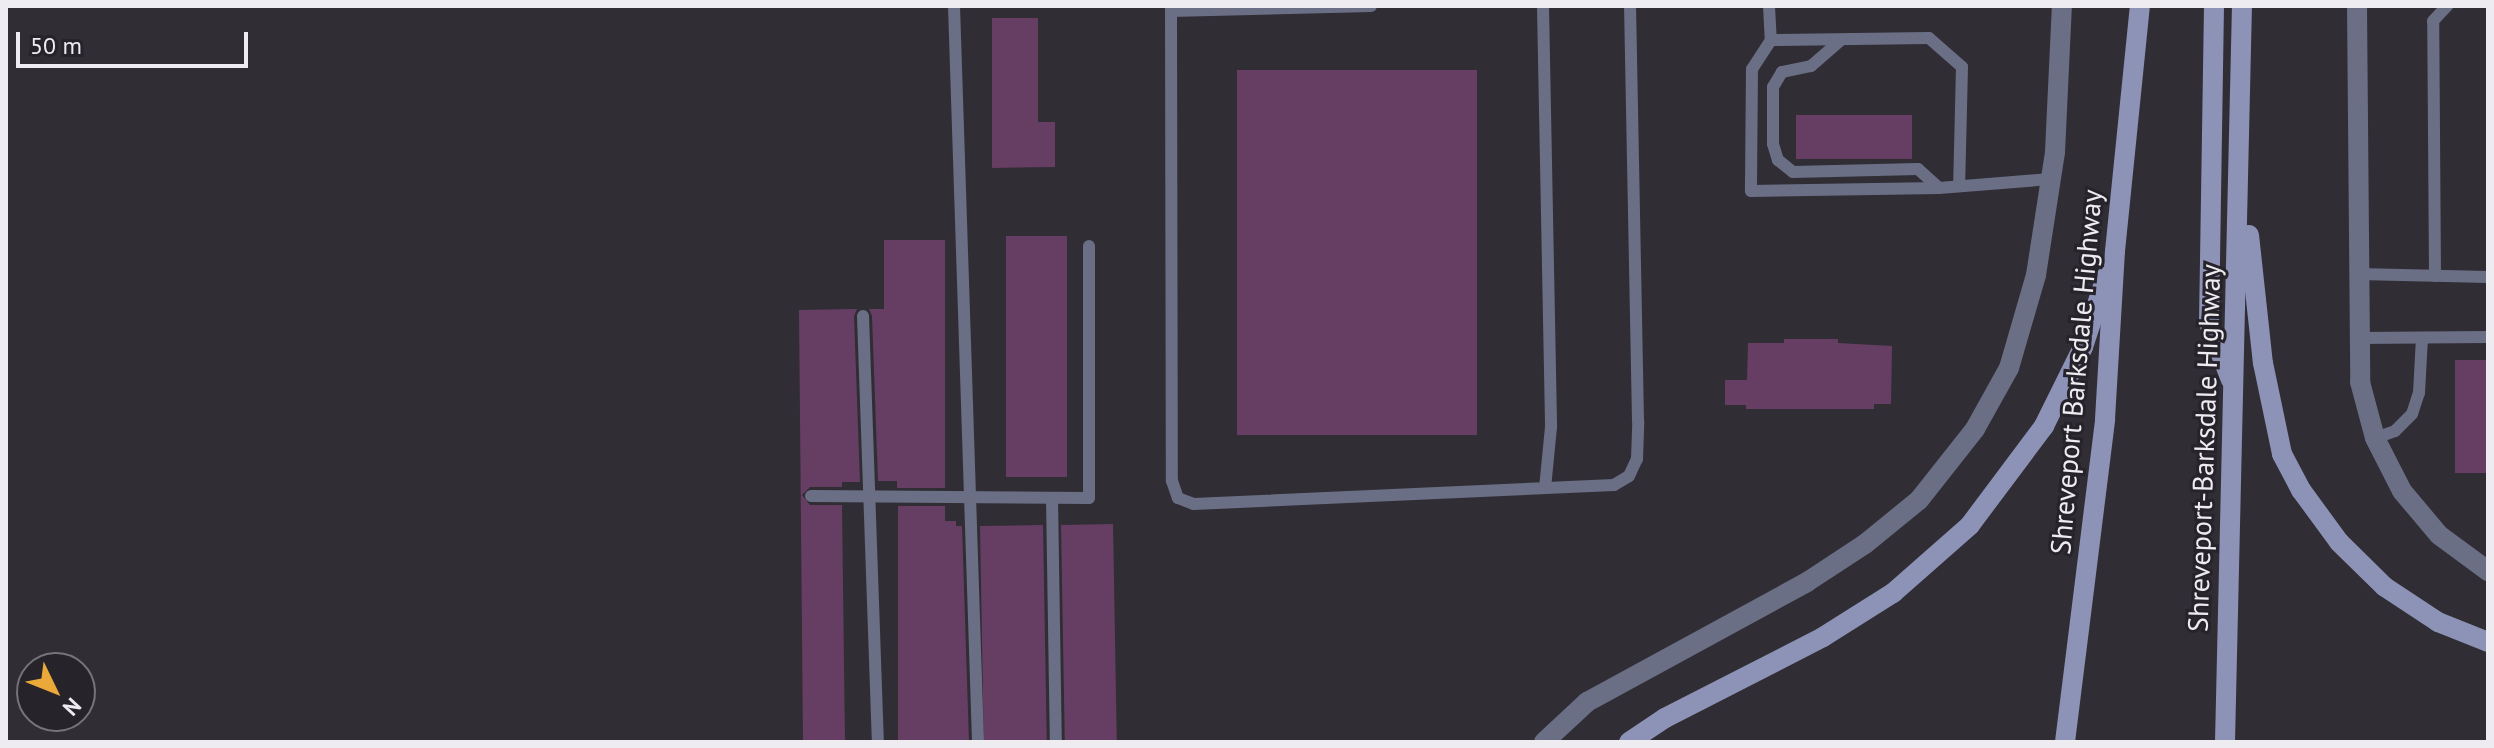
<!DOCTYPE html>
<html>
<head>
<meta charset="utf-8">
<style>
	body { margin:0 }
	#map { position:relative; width:2494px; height:748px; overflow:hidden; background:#302d35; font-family:"PT Sans",sans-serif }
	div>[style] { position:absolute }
	.building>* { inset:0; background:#663e63; transform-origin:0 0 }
	.service>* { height:12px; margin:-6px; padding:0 6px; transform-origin:6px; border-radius:6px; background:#6a6f85 }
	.minor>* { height:20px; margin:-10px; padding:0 10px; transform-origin:10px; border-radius:10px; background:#6a6f85 }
	.secondary>* { height:20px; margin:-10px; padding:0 10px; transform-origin:10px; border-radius:10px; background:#8c93b6 }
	span { translate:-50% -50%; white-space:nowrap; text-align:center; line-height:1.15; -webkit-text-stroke:6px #26232b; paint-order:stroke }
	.street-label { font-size:28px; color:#eeecf1 }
	.frame { position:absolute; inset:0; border:8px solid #eeecf1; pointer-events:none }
	.north { position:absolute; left:16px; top:652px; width:80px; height:80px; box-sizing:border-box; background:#26232b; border:2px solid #76737a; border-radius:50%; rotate:133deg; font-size:22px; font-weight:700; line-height:32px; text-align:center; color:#eeecf1 }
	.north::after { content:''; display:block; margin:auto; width:28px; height:36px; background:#eba939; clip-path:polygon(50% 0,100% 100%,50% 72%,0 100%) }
	.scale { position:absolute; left:16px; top:32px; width:232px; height:36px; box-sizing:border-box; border:4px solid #eeecf1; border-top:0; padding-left:10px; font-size:24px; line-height:28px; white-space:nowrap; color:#eeecf1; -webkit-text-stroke:6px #26232b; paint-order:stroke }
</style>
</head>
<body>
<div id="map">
	<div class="building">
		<i style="clip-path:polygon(992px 18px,1038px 18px,1038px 122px,1055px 122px,1055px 167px,992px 168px)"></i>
		<i style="left:1477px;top:70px;width:365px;height:240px;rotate:90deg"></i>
		<i style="left:1796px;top:115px;width:116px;height:44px"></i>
		<i style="left:1067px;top:236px;width:241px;height:61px;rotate:90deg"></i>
		<i style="clip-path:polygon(884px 240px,945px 240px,945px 488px,897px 488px,897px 481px,878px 481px,872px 316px,869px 309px,884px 309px)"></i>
		<i style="clip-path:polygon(857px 309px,854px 316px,860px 482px,842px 482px,842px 487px,810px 487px,802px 495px,810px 505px,842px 505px,845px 742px,803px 742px,799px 310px)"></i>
		<i style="clip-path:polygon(1784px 339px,1838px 339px,1838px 343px,1892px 346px,1891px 404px,1874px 404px,1874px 409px,1746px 409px,1746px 405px,1725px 405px,1725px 380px,1747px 380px,1748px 343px,1784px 343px)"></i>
		<i style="left:2455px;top:360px;width:33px;height:113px"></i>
		<i style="clip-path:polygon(898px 506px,945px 506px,945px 521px,956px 521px,956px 526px,962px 526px,969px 742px,898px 742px)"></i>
		<i style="left:1113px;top:524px;width:218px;height:52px;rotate:89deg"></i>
		<i style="left:1043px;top:525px;width:217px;height:63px;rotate:89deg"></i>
	</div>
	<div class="service">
		<i style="left:954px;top:6px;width:736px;rotate:88.13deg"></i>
		<i style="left:1171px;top:6px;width:475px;rotate:89.9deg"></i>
		<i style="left:1172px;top:481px;width:18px;rotate:71deg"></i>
		<i style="left:1178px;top:498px;width:17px;rotate:21deg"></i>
		<i style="left:1194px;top:504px;width:420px;rotate:-2.6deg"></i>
		<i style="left:1614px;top:485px;width:17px;rotate:-31deg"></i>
		<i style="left:1629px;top:476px;width:19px;rotate:-65deg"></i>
		<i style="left:1637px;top:459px;width:38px;rotate:-88deg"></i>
		<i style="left:1638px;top:421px;width:415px;rotate:-91.1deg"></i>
		<i style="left:1543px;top:6px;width:421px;rotate:88.9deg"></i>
		<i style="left:1551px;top:427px;width:61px;rotate:95.6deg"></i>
		<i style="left:1769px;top:6px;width:34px;rotate:87deg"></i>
		<i style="left:1771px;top:40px;width:35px;rotate:123deg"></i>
		<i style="left:1752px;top:69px;width:122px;rotate:90.5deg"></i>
		<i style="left:1751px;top:191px;width:188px;rotate:-0.9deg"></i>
		<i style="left:1939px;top:188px;width:111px;rotate:-4.6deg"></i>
		<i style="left:1171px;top:11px;width:200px;rotate:-1.4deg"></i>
		<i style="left:1771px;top:40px;width:158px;rotate:-0.7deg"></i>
		<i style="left:1929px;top:38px;width:44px;rotate:41.3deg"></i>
		<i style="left:1962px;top:67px;width:119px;rotate:91.4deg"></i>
		<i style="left:1841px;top:40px;width:40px;rotate:139deg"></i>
		<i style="left:1811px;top:66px;width:30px;rotate:168deg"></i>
		<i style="left:1782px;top:72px;width:17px;rotate:121deg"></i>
		<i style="left:1773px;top:87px;width:57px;rotate:90deg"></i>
		<i style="left:1773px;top:144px;width:17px;rotate:73deg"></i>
		<i style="left:1778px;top:160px;width:19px;rotate:39deg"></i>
		<i style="left:1793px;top:172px;width:125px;rotate:-1.4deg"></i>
		<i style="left:1918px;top:169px;width:28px;rotate:42deg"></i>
		<i style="left:2358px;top:274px;width:130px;rotate:1.3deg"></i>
		<i style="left:2435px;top:276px;width:255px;rotate:-90.4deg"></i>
		<i style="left:2433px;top:21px;width:21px;rotate:-47deg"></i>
		<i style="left:863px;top:316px;width:426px;rotate:88deg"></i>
		<i style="left:2357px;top:338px;width:131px;rotate:-0.4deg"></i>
		<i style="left:2375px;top:438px;width:21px;rotate:-19deg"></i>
		<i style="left:2395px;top:431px;width:24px;rotate:-45deg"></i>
		<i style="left:2412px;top:414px;width:22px;rotate:-72deg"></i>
		<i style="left:2419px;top:393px;width:55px;rotate:-86.9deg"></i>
		<i style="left:811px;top:496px;width:278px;rotate:0.4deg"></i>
		<i style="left:1089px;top:498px;width:252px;rotate:-90deg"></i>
		<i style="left:1052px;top:498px;width:244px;rotate:89.1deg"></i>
	</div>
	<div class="minor">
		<i style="left:2357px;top:6px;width:376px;rotate:89.5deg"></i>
		<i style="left:2360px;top:382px;width:58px;rotate:75deg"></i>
		<i style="left:2375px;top:438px;width:59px;rotate:63deg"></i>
		<i style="left:2402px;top:491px;width:57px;rotate:49.9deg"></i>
		<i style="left:2439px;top:535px;width:61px;rotate:36.3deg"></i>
		<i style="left:1544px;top:742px;width:59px;rotate:-42.9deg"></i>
		<i style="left:1587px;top:702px;width:251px;rotate:-28.6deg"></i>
		<i style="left:1807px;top:582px;width:69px;rotate:-33.2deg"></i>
		<i style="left:1865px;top:544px;width:70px;rotate:-39.2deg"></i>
		<i style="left:1919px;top:500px;width:90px;rotate:-51.7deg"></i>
		<i style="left:1975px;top:429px;width:70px;rotate:-60.9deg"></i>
		<i style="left:2009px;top:368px;width:97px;rotate:-73.8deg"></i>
		<i style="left:2036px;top:275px;width:124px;rotate:-81.2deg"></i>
		<i style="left:2055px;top:152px;width:146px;rotate:-87.3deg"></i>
	</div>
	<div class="secondary">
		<i style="left:2214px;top:6px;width:317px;rotate:90.9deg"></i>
		<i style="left:2209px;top:323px;width:61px;rotate:68.9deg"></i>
		<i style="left:2249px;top:235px;width:129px;rotate:83.8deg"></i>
		<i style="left:2263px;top:363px;width:93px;rotate:78.2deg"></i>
		<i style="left:2282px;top:454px;width:41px;rotate:62.2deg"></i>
		<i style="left:2301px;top:490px;width:64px;rotate:53.8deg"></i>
		<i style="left:2339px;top:542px;width:64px;rotate:44.4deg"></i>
		<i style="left:2385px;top:587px;width:64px;rotate:33.4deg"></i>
		<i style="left:2438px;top:622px;width:54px;rotate:21.8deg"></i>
		<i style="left:1629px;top:742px;width:43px;rotate:-33.7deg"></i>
		<i style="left:1665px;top:718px;width:178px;rotate:-27.1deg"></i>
		<i style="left:1823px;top:637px;width:83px;rotate:-32.2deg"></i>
		<i style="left:1893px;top:593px;width:103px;rotate:-41.4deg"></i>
		<i style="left:1970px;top:525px;width:124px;rotate:-53.2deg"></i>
		<i style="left:2044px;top:426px;width:88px;rotate:-63.7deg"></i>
		<i style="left:2083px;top:347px;width:74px;rotate:-71.8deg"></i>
		<i style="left:2065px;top:742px;width:325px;rotate:-82.9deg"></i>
		<i style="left:2105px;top:419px;width:168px;rotate:-86.6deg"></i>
		<i style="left:2115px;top:251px;width:246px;rotate:-84.2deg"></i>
		<i style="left:2225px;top:742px;width:736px;rotate:-88.68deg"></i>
	</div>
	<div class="street-label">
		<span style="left:2076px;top:372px;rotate:-85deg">Shreveport Barksdale Highway</span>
		<span style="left:2204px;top:448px;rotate:-88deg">Shreveport-Barksdale Highway</span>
	</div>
	<div class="frame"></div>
	<div class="north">N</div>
	<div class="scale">50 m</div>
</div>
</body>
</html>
